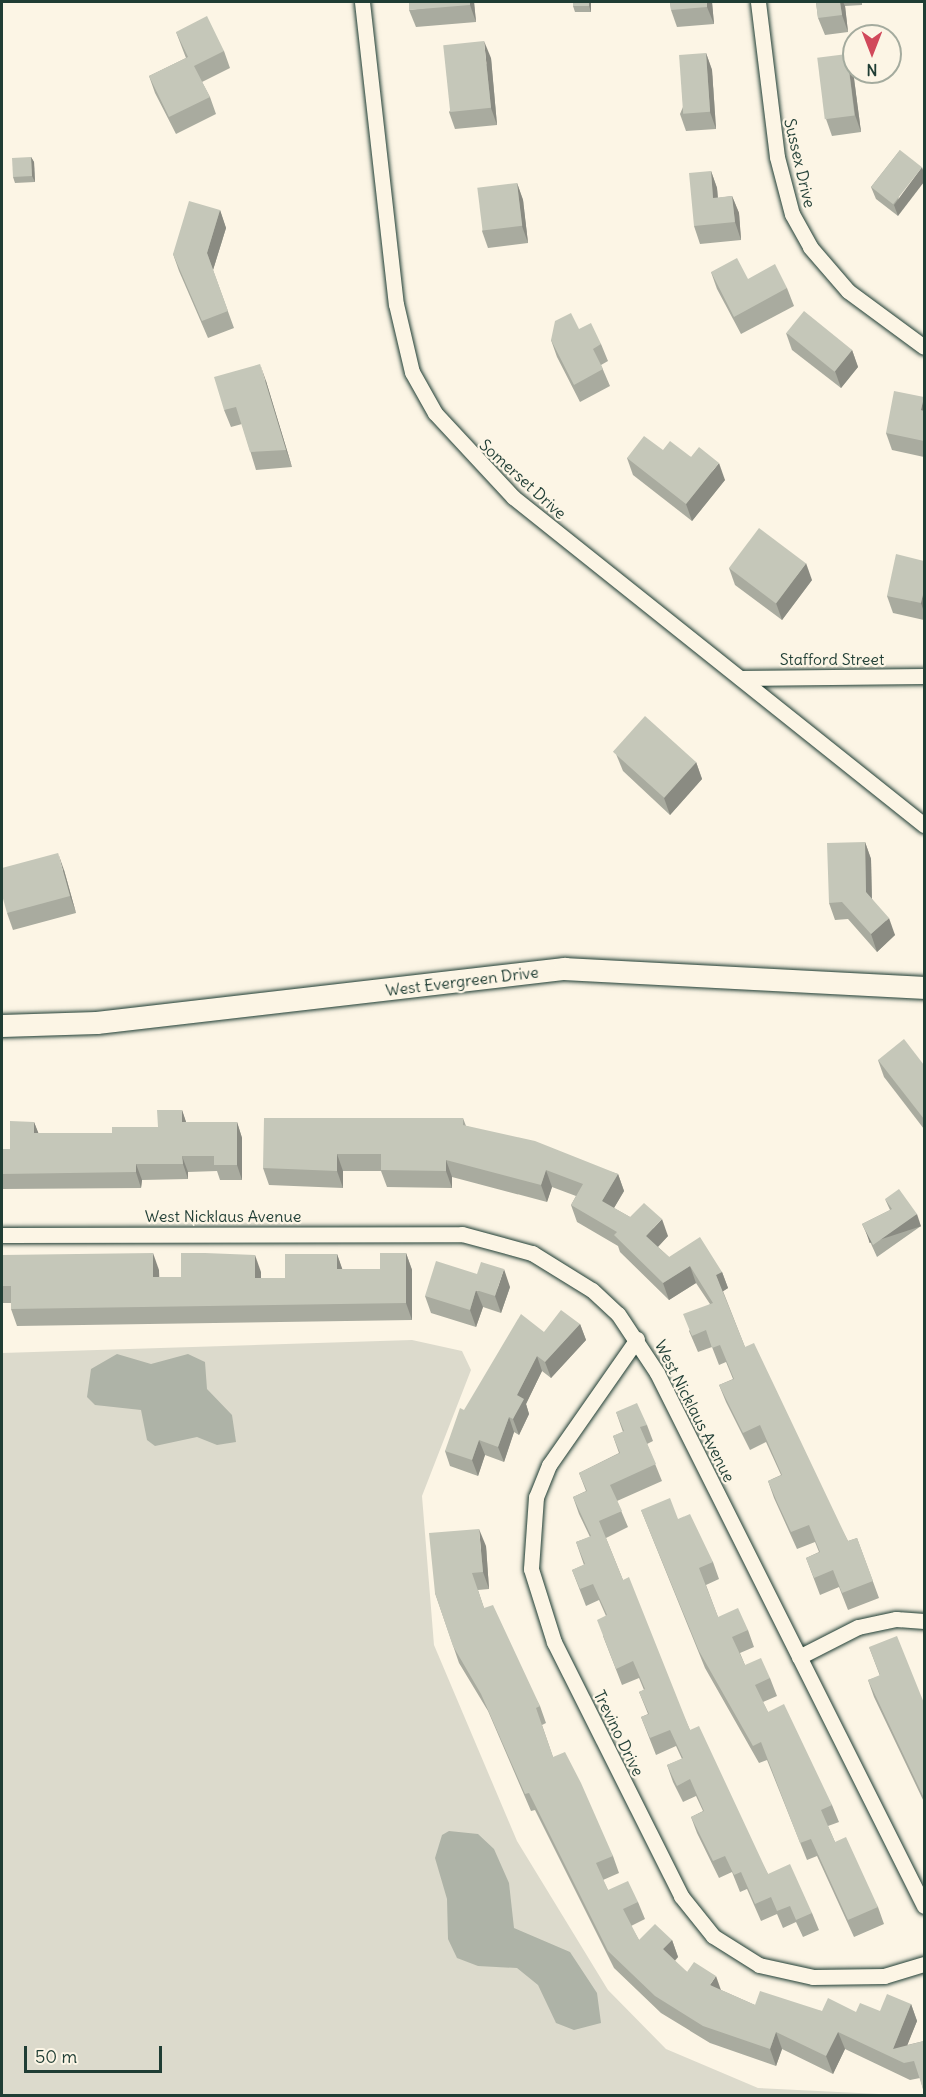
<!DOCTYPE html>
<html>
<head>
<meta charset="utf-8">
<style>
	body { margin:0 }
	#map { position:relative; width:926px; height:2097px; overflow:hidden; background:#fcf5e5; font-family:Delius,sans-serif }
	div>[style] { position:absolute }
	.green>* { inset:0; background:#dcdacc }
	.water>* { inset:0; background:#aeb3a7 }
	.roads { filter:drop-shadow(0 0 2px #1f3d34) drop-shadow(0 0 2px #1f3d34) }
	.street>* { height:15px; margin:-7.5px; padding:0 7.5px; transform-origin:7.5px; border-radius:7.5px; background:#fcf5e5 }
	.secondary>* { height:22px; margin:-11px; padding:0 11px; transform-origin:11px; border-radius:11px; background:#fcf5e5 }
	.wall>* { inset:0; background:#a9ab9f }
	.shaded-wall>* { inset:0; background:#8a8b82; transform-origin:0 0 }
	.building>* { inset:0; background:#c5c7b9; transform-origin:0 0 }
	span { translate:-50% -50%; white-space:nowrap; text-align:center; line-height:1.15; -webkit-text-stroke:4.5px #fcf5e5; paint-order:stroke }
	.street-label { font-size:16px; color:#1f3d34 }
	.frame { position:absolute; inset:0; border:3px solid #1f3d34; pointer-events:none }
	.north { position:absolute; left:842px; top:24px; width:60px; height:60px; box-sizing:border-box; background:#fcf5e5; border:2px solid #a4ab9e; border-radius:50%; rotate:180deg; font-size:16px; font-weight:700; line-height:24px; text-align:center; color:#1f3d34 }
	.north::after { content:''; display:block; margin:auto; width:21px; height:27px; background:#d1495b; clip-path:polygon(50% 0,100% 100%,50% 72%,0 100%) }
	.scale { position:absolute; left:24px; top:2046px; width:138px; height:27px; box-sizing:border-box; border:3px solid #1f3d34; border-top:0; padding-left:8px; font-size:18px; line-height:21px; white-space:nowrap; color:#1f3d34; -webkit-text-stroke:4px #fcf5e5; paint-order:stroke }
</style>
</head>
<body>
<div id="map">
	<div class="green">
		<i style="clip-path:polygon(412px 1340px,462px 1351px,471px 1370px,422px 1496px,434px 1645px,517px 1841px,608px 1990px,666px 2049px,758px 2088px,899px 2095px,2px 2096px,2px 1353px)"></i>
	</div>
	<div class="water">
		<i style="clip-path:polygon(117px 1354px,151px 1364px,188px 1354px,205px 1362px,207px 1389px,232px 1415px,236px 1442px,217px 1445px,197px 1437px,155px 1446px,147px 1440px,141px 1410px,95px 1405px,87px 1397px,91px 1369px)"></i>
		<i style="clip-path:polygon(449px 1831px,478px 1834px,494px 1849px,509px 1883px,514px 1928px,570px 1952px,597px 1993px,601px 2023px,574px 2030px,556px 2023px,538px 1985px,517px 1968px,478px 1966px,457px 1958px,448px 1939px,447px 1899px,435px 1858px,442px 1835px)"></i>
	</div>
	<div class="roads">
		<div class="street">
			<i style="left:362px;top:2px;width:304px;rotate:83.6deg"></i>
			<i style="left:396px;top:304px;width:70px;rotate:76.8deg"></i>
			<i style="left:412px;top:372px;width:47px;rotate:60.7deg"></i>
			<i style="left:435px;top:413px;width:115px;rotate:47.1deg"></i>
			<i style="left:513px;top:497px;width:526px;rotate:38.59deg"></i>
			<i style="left:758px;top:2px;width:156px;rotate:83deg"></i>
			<i style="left:777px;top:157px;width:59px;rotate:75.3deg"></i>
			<i style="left:792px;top:214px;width:38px;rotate:61deg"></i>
			<i style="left:810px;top:247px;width:58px;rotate:49.2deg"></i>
			<i style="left:848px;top:291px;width:94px;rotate:36.4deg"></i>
			<i style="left:740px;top:678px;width:184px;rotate:-0.6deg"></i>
			<i style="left:2px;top:1235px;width:460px;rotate:-0.1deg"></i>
			<i style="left:462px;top:1234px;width:73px;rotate:15.2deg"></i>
			<i style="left:532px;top:1253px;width:70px;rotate:31.7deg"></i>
			<i style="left:592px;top:1290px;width:35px;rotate:43deg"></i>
			<i style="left:618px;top:1314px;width:71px;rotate:56.5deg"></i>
			<i style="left:657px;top:1373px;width:596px;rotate:63.39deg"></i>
			<i style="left:637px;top:1339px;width:154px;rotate:124.9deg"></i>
			<i style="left:549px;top:1465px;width:35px;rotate:112deg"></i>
			<i style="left:536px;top:1497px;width:72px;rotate:94deg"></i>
			<i style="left:531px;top:1569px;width:77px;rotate:72.5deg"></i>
			<i style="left:554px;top:1642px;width:284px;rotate:63.4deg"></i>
			<i style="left:681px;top:1896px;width:51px;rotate:51.3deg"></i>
			<i style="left:713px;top:1936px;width:54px;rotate:32.2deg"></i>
			<i style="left:759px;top:1965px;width:55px;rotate:12.5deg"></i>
			<i style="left:813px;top:1977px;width:71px;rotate:-0.8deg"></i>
			<i style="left:884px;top:1976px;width:42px;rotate:-16.7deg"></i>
			<i style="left:799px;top:1657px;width:66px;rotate:-27deg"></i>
			<i style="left:858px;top:1627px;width:39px;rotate:-12deg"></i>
			<i style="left:896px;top:1619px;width:28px;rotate:4deg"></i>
		</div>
		<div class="secondary">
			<i style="left:2px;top:1026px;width:95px;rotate:-1.8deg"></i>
			<i style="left:97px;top:1023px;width:471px;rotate:-6.6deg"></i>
			<i style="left:565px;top:969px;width:360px;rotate:3deg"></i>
		</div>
	</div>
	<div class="wall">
		<i style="clip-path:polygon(474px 2px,476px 22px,416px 27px,409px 10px)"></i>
		<i style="clip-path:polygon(573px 2px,591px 2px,591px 12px,575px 12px,573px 6px)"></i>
		<i style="clip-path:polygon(670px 2px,712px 2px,714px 24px,677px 27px,671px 10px)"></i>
		<i style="clip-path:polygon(816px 2px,862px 2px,862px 5px,845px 6px,848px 32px,825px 35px,818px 18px)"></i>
		<i style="clip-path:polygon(176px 32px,224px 51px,230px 68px,202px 82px,210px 97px,216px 114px,176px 134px,155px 93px,149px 76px,186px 58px)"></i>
		<i style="clip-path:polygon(706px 53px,712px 70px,716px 129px,686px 131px,680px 114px)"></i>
		<i style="clip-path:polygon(847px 54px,853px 71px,861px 132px,832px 136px,826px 119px)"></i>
		<i style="clip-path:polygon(491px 58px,497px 125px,455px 129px,449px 112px)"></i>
		<i style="clip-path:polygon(900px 150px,898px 216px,876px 199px,871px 187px)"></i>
		<i style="clip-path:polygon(31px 157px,34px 162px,35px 182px,15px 183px,13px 177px)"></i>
		<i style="clip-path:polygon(711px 171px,717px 188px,718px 198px,732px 196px,739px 213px,741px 240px,700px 244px,694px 226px)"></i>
		<i style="clip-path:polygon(517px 183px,523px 200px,528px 243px,488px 248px,482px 231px)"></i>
		<i style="clip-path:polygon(220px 210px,226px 228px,213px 270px,234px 328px,208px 338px,179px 271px,173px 254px)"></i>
		<i style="clip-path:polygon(711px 272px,787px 288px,794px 306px,741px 334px,717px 289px)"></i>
		<i style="clip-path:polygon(579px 329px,601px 344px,608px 361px,601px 365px,610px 386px,580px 402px,557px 357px,551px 340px)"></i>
		<i style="clip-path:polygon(786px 333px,852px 350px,858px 367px,841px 388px,792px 350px)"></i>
		<i style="clip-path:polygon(266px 381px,292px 467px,256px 470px,242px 424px,231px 427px,224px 410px)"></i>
		<i style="clip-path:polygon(924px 398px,924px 457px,892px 450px,886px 433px)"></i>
		<i style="clip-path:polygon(663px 450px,691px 457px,725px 480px,692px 521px,633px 475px,627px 458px)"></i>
		<i style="clip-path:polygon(924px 561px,924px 620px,893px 613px,887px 596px)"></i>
		<i style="clip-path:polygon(729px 568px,812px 580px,782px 620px,735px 585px)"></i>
		<i style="clip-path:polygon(616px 754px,696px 762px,702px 779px,670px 815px,623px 771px)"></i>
		<i style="clip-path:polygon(865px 842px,871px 859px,872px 899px,895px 935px,877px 952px,848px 919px,835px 920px,829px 903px)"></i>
		<i style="clip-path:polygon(64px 870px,76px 913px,13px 930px,7px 913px)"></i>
		<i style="clip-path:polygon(878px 1060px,924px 1065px,924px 1129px,884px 1077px)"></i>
		<i style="clip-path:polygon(182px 1110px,186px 1122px,237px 1122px,242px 1138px,242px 1180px,220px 1180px,217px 1171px,188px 1172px,188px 1179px,142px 1180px,141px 1188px,2px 1189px,2px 1149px,10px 1149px,34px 1122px,38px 1133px,112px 1133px,158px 1127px)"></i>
		<i style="clip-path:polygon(463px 1118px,466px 1126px,618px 1174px,624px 1191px,614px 1208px,630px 1217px,668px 1236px,658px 1247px,669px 1257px,722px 1272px,728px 1288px,723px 1291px,745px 1347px,848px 1541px,857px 1538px,879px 1598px,848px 1610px,839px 1587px,820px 1595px,806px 1558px,819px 1552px,815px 1542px,797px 1549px,774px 1498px,768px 1481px,781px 1475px,766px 1442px,750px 1450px,726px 1402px,719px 1385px,733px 1379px,726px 1362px,719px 1365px,712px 1347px,698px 1352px,689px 1331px,710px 1304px,696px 1283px,669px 1300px,620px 1252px,618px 1246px,577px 1222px,571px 1205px,576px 1196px,552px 1187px,547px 1202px,452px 1177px,452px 1188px,387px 1187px,381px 1171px,343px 1171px,343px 1188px,269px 1185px,263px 1168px)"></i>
		<i style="clip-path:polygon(885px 1199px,921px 1226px,877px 1257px,862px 1224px,890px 1210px)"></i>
		<i style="clip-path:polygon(406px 1253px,412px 1270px,412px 1320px,17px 1326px,11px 1309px,11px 1303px,2px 1303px,2px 1255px,159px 1270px,159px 1277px,181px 1277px,261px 1272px,261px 1278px,285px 1278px,337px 1254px,342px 1269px,380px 1269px)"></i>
		<i style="clip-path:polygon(510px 1287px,501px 1313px,483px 1307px,476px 1327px,431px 1313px,425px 1296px)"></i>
		<i style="clip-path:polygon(580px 1324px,586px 1340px,551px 1378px,542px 1371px,526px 1404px,529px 1414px,519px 1435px,514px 1432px,504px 1462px,485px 1455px,478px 1476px,450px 1466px,445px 1451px,544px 1332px)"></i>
		<i style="clip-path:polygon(616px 1412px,647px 1425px,653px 1441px,647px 1444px,662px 1481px,617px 1501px,628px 1527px,606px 1538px,623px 1580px,690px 1730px,768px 1874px,812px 1913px,819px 1930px,803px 1937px,796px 1922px,783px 1928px,777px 1914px,761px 1921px,747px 1889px,740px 1892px,732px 1872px,719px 1878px,697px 1833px,691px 1817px,703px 1811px,696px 1796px,683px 1802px,673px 1782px,667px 1765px,682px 1759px,676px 1746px,656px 1755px,641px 1717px,648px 1714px,639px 1692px,644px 1690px,639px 1678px,622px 1685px,603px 1636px,606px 1616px,599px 1600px,586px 1606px,572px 1570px,584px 1565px,576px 1542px,590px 1537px,579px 1514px,573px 1497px,586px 1491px,579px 1473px,619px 1453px,613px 1436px,623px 1432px)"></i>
		<i style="clip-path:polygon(641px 1510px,678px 1519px,713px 1562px,719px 1579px,706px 1585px,718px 1617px,748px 1630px,754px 1647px,740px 1653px,745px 1665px,770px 1678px,777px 1696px,763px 1702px,768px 1712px,832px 1805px,839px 1822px,828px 1826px,835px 1842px,878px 1907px,884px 1924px,854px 1937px,817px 1856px,807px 1860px,767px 1760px,759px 1763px,705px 1668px)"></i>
		<i style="clip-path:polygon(486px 1546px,489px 1589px,478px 1590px,484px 1608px,540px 1706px,546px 1723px,542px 1725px,553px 1757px,613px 1856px,619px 1873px,603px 1880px,608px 1890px,638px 1902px,645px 1919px,631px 1926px,639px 1940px,672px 1940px,678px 1957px,675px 1961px,687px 1972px,721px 1990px,755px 2005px,822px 2011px,856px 2012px,880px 2011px,911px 2004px,917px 2021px,907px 2045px,924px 2041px,923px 2089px,920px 2078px,910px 2080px,845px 2049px,833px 2074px,782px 2049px,776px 2066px,710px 2043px,661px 2013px,614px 1968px,535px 1810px,531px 1811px,488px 1711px,459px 1663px,435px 1593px)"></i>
		<i style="clip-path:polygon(869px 1647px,924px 1703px,924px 1802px,874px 1697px,868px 1680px,880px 1676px)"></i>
	</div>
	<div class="shaded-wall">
		<i style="clip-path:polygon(470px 2px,474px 2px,476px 22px,470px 5px)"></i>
		<i style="clip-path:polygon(589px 2px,591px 2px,591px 12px,589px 6px)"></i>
		<i style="clip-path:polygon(707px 2px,712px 2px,714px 24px,707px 7px)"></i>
		<i style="clip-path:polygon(840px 2px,843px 2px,845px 6px,848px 32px,842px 15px)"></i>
		<i style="clip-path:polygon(484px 41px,491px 58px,497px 125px,491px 108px)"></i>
		<i style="clip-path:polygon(706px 53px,712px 70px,716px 129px,710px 112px)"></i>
		<i style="clip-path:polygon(847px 54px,853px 71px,861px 132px,855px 115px)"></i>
		<i style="clip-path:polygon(31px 157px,34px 162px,35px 182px,32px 176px)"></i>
		<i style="clip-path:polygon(922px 167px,924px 173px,924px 182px,898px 216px,894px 205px)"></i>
		<i style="clip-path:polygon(711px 171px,717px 188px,719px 215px,713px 198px)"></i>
		<i style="clip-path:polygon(517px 183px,523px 200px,528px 243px,522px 226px)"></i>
		<i style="clip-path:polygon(732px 196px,739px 213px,741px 240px,735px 222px)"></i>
		<i style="clip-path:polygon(220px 210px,226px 228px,213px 270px,207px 253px)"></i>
		<i style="clip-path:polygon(852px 350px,858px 367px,841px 388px,835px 371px)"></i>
		<i style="clip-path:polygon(260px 364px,266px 381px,292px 467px,286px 450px)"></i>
		<i style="clip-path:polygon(924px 397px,924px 419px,921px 410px)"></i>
		<i style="clip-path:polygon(719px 463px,725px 480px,692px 521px,686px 504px)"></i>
		<i style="clip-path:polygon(806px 563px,812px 580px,782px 620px,776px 603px)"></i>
		<i style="clip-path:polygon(924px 590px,924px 612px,921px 603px)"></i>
		<i style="clip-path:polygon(696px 762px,702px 779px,670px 815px,664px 798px)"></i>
		<i style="clip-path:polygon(865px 842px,871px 859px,872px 909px,866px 892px)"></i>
		<i style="clip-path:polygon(58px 853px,64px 870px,76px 913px,70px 896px)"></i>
		<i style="clip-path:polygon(889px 918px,895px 935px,877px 952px,871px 934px)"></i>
		<i style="clip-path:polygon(182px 1110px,187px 1125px,182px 1122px)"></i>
		<i style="clip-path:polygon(34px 1122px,40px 1137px,34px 1133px)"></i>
		<i style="clip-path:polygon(237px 1122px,242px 1138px,242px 1180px,237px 1165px)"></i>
		<i style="clip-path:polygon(337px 1154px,343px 1171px,343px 1188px,337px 1171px)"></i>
		<i style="clip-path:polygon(182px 1156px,188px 1172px,188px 1179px,183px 1164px)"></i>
		<i style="clip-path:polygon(446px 1160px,452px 1177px,452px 1188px,446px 1171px)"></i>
		<i style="clip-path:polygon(136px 1164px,142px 1180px,141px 1188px,136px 1172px)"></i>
		<i style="clip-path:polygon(546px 1170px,552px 1187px,547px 1202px,541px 1185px)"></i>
		<i style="clip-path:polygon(618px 1174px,624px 1191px,608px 1218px,602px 1201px)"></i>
		<i style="left:917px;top:1214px;width:13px;height:54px;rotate:72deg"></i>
		<i style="clip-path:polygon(662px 1219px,668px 1236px,652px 1253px,646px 1236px)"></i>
		<i style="clip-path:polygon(153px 1253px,159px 1270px,160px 1295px,153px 1277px)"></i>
		<i style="clip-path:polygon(406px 1253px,412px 1270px,412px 1320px,406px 1303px)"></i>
		<i style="clip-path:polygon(337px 1254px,343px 1271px,337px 1269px)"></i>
		<i style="clip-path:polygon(255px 1255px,261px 1272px,261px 1296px,255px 1278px)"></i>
		<i style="clip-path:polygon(690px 1266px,696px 1283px,669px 1300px,663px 1283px)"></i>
		<i style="clip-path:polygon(504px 1269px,510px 1287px,501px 1313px,495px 1296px)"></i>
		<i style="clip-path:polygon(722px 1272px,728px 1288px,722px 1292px,716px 1275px)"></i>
		<i style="clip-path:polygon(476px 1290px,483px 1307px,476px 1327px,470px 1310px)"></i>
		<i style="clip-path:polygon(580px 1324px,586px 1340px,551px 1378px,545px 1362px)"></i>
		<i style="clip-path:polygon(537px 1356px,542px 1371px,526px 1404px,529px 1414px,519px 1435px,513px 1419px,517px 1395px)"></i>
		<i style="clip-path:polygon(509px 1417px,514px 1432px,504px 1462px,498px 1447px)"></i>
		<i style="clip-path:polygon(479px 1440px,485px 1455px,478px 1476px,472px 1460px)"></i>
		<i style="clip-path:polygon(479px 1529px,486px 1546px,489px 1589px,483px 1572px)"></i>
		<i style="clip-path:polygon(672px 1940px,678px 1957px,669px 1966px,663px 1949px)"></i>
		<i style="clip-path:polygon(716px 1976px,722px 1993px,710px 1985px)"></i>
		<i style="clip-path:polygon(911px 2004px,917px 2021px,901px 2061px,893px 2049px)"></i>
		<i style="clip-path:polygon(776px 2032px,782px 2049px,776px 2066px,770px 2049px)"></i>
		<i style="clip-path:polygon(838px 2032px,845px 2049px,833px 2074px,826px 2056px)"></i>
	</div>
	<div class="building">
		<i style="clip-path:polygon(409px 2px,470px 2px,470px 5px,409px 10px)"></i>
		<i style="left:573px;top:2px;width:16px;height:4px"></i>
		<i style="clip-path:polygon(670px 2px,707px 2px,707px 7px,671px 10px)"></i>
		<i style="clip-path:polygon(816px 2px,840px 2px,842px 15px,818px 18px)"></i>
		<i style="clip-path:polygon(207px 16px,224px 51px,194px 66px,210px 97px,169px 117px,149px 76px,188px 57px,176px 32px)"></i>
		<i style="left:484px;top:41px;width:67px;height:41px;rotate:84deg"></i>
		<i style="left:706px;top:53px;width:59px;height:27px;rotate:86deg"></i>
		<i style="left:847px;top:54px;width:62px;height:30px;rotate:83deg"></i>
		<i style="left:900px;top:150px;width:28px;height:47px;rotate:38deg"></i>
		<i style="left:31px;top:157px;width:19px;height:19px;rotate:87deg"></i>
		<i style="clip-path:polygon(711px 171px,713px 198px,732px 196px,735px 222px,694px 226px,689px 173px)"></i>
		<i style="left:517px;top:183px;width:43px;height:40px;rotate:83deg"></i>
		<i style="clip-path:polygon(189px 201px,220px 210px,207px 253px,228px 311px,202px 321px,173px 254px)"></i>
		<i style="clip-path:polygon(737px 258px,748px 279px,775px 264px,787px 288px,734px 317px,711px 272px)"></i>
		<i style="left:804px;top:311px;width:62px;height:28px;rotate:39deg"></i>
		<i style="clip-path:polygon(571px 313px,579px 329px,591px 323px,601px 344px,593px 349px,603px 369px,574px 385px,551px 340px,555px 321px)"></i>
		<i style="clip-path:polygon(260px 364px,286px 450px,250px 452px,236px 407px,224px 410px,214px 377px)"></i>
		<i style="clip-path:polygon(894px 391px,924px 397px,921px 410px,924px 411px,924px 441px,886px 433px)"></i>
		<i style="clip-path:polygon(644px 436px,663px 450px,670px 441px,691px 457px,699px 447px,719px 463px,686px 504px,627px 458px)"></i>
		<i style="left:759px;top:528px;width:59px;height:50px;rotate:37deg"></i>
		<i style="clip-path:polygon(896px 554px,924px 561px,924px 590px,921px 603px,887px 596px)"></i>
		<i style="left:645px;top:716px;width:69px;height:48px;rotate:42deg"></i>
		<i style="clip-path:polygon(865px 842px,866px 892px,889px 918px,871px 934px,842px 902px,829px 903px,827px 843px)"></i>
		<i style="clip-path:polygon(58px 853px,70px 896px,7px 913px,2px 895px,2px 868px)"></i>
		<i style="clip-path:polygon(904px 1039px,924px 1065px,924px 1119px,878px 1060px)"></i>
		<i style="clip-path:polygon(157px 1110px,182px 1110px,182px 1122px,237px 1122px,237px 1165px,214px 1165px,214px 1156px,182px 1156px,183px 1164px,136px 1164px,136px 1172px,2px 1174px,2px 1149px,10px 1149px,10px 1121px,34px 1122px,34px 1133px,112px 1133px,112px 1127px,158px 1127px)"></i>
		<i style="clip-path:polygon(264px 1118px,463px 1118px,463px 1125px,535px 1141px,618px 1174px,602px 1201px,630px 1217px,644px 1203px,662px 1219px,646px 1236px,669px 1257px,700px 1237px,722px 1272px,716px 1275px,745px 1347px,754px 1343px,848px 1541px,857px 1538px,873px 1581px,842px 1593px,833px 1570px,814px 1578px,806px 1558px,820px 1552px,809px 1525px,791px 1532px,777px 1502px,768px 1481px,782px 1475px,760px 1425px,743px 1433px,719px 1385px,734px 1379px,720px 1345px,712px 1348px,706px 1330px,692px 1336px,683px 1314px,713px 1303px,690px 1266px,663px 1283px,614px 1235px,617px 1232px,571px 1205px,583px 1184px,546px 1170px,541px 1185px,446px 1160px,446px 1171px,381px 1170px,381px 1154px,337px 1154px,337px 1171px,263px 1168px)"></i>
		<i style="clip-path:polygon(899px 1189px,917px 1214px,873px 1245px,862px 1224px,892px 1209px,885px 1199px)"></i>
		<i style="clip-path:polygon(153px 1253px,153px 1277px,181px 1277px,181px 1253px,205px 1253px,255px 1255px,255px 1278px,285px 1278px,285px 1254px,337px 1254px,337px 1269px,380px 1269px,380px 1253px,406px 1253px,406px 1303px,11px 1309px,11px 1286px,2px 1286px,2px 1255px)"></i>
		<i style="clip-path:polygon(436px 1261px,477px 1274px,481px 1262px,504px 1269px,495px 1296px,476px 1290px,470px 1310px,425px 1296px)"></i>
		<i style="clip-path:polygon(561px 1310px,580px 1324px,545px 1362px,537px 1356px,517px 1395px,524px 1399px,513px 1419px,509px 1417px,498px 1447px,479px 1440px,472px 1460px,445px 1451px,460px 1408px,464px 1410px,521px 1314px,544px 1332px)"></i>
		<i style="clip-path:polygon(637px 1403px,647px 1425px,640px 1427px,656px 1464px,610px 1485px,622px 1511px,599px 1521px,623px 1580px,629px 1577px,690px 1730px,699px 1726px,768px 1874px,790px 1864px,812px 1913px,796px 1920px,790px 1906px,777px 1911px,771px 1897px,755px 1904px,741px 1872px,734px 1875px,725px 1856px,713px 1861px,691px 1817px,704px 1811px,690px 1779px,677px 1786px,667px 1765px,683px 1758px,670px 1730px,650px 1738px,641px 1717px,649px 1714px,639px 1692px,645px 1689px,633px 1661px,616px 1669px,597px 1620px,607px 1615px,593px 1584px,580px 1589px,572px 1570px,585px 1564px,576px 1542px,591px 1536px,573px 1497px,587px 1491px,579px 1473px,620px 1453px,613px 1436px,624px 1431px,616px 1412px)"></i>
		<i style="clip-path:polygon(670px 1498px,678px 1519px,690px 1514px,713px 1562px,699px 1568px,718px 1617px,738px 1608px,748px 1630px,732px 1637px,745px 1665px,761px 1658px,770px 1678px,755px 1685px,768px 1712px,784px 1704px,832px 1805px,821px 1810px,835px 1842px,846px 1837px,878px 1907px,848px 1920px,811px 1839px,800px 1843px,761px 1742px,753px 1746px,699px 1651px,641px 1510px)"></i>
		<i style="clip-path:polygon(479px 1529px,483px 1572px,472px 1573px,484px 1608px,493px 1605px,540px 1706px,536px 1708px,553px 1757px,565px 1752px,581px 1783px,613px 1856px,596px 1863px,608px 1890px,628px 1881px,638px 1902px,623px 1909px,639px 1940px,655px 1924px,672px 1940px,663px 1949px,687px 1972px,694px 1962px,716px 1976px,710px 1985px,755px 2005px,760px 1991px,822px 2011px,828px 1998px,856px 2012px,860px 2003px,880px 2011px,887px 1994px,911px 2004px,893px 2049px,924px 2041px,924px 2096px,923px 2089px,914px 2061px,904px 2063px,838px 2032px,826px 2056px,776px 2032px,770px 2049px,703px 2026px,655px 1996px,608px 1951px,529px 1793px,525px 1794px,481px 1694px,453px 1646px,435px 1593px,429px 1533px)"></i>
		<i style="clip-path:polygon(897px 1636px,924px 1703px,924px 1798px,868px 1680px,880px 1675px,869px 1647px)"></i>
	</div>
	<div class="street-label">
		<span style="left:800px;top:163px;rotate:77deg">Sussex Drive</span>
		<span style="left:523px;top:479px;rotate:42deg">Somerset Drive</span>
		<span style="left:832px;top:659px">Stafford Street</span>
		<span style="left:462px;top:981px;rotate:-7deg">West Evergreen Drive</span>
		<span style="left:223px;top:1216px">West Nicklaus Avenue</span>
		<span style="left:695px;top:1411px;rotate:63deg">West Nicklaus Avenue</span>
		<span style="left:619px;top:1733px;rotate:64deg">Trevino Drive</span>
	</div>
	<div class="frame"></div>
	<div class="north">N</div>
	<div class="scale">50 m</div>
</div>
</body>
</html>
